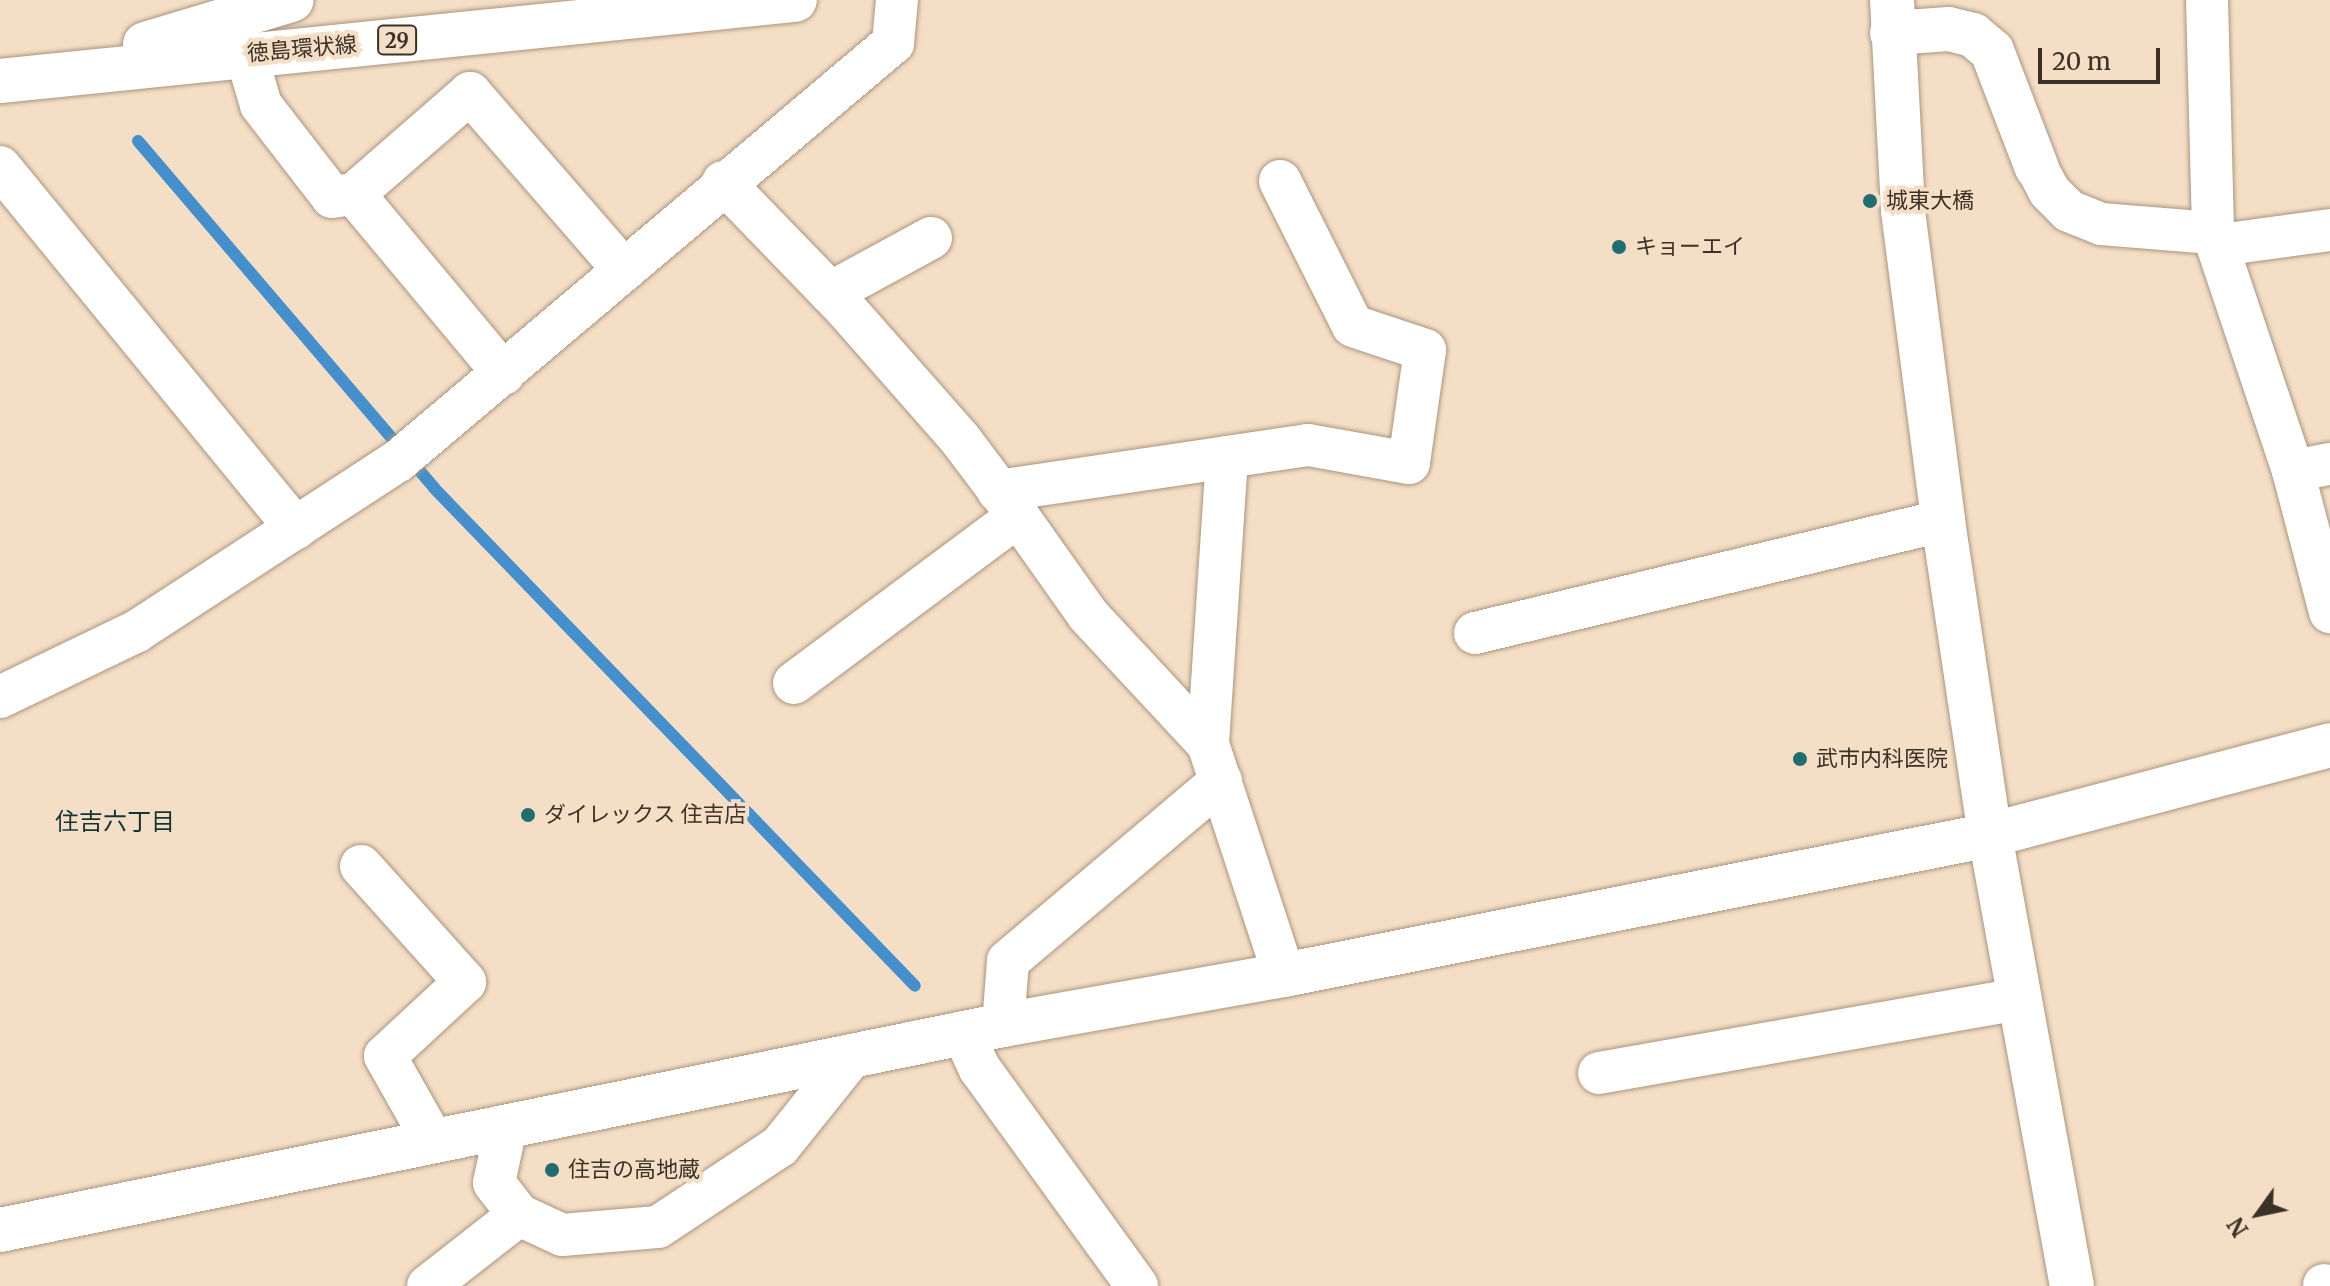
<!DOCTYPE html>
<html>
<head>
<meta charset="utf-8">
<style>
	body { margin:0 }
	#map { position:relative; width:2330px; height:1286px; overflow:hidden; background:#f5dec6; font-family:Merriweather,"Noto Sans JP",serif }
	div>[style] { position:absolute }
	.stream>* { height:12px; margin:-6px; padding:0 6px; transform-origin:6px; border-radius:6px; background:#4590cc }
	.roads { filter:drop-shadow(0 0 2px #ab957e) drop-shadow(0 0 2px #ab957e) }
	.minor>* { height:42px; margin:-21px; padding:0 21px; transform-origin:21px; border-radius:21px; background:#fff }
	.tertiary>* { height:44px; margin:-22px; padding:0 22px; transform-origin:22px; border-radius:22px; background:#fff }
	.primary>* { height:44px; margin:-22px; padding:0 22px; transform-origin:22px; border-radius:22px; background:#fff }
	.dots>* { width:22px; height:22px; translate:-50% -50%; box-sizing:border-box; border:4px solid #f5dec6; border-radius:50% }
	span { translate:-50% -50%; white-space:nowrap; text-align:center; line-height:1.15; -webkit-text-stroke:8px #f5dec6; paint-order:stroke }
	.shield-label span { padding:2px 6px; background:#f5dec6; border:2px solid; border-radius:6px; -webkit-text-stroke-width:0 }
	.shield-label { font-size:20px; color:#3a3127; font-weight:700 }
	.street-label { font-size:22px; color:#3a3127 }
	.poi-label { font-size:22px; color:#3a3127 }
	.left { translate:0 -50%; text-align:left }
	.neighbourhood-label { font-size:24px; color:#113435 }
	.north { position:absolute; left:2218px; top:1174px; width:80px; height:80px; -webkit-text-stroke:6px #f5dec6; paint-order:stroke; rotate:237deg; font-size:22px; font-weight:700; line-height:32px; text-align:center; color:#3a3127 }
	.north::after { content:''; display:block; margin:auto; width:28px; height:36px; background:#3a3127; clip-path:polygon(50% 0,100% 100%,50% 72%,0 100%) }
	.scale { position:absolute; left:2038px; top:48px; width:122px; height:36px; box-sizing:border-box; border:4px solid #3a3127; border-top:0; padding-left:10px; font-size:24px; line-height:28px; white-space:nowrap; color:#3a3127; -webkit-text-stroke:6px #f5dec6; paint-order:stroke }
</style>
</head>
<body>
<div id="map">
	<div class="stream">
		<i style="left:138px;top:141px;width:456px;rotate:49.5deg"></i>
		<i style="left:434px;top:488px;width:692px;rotate:45.99deg"></i>
	</div>
	<div class="roads">
		<div class="minor">
			<i style="left:2207px;top:0;width:233px;rotate:88.5deg"></i>
			<i style="left:246px;top:54px;width:53px;rotate:73.6deg"></i>
			<i style="left:261px;top:105px;width:116px;rotate:52.3deg"></i>
			<i style="left:332px;top:197px;width:22px;rotate:-8deg"></i>
			<i style="left:354px;top:194px;width:154px;rotate:-41deg"></i>
			<i style="left:470px;top:93px;width:233px;rotate:49deg"></i>
			<i style="left:0;top:167px;width:467px;rotate:50.7deg"></i>
			<i style="left:2037px;top:168px;width:26px;rotate:62deg"></i>
			<i style="left:2049px;top:191px;width:28px;rotate:45deg"></i>
			<i style="left:2069px;top:211px;width:35px;rotate:22deg"></i>
			<i style="left:2101px;top:224px;width:112px;rotate:4.6deg"></i>
			<i style="left:2213px;top:233px;width:251px;rotate:71.4deg"></i>
			<i style="left:2293px;top:471px;width:146px;rotate:75.3deg"></i>
			<i style="left:1280px;top:181px;width:162px;rotate:63.3deg"></i>
			<i style="left:1353px;top:326px;width:76px;rotate:18.4deg"></i>
			<i style="left:1425px;top:350px;width:114px;rotate:98.1deg"></i>
			<i style="left:1409px;top:463px;width:103px;rotate:-169.9deg"></i>
			<i style="left:1308px;top:445px;width:82px;rotate:171.6deg"></i>
			<i style="left:1227px;top:457px;width:288px;rotate:93.8deg"></i>
			<i style="left:1208px;top:744px;width:243px;rotate:71.8deg"></i>
			<i style="left:723px;top:182px;width:174px;rotate:45.9deg"></i>
			<i style="left:844px;top:307px;width:176px;rotate:48.7deg"></i>
			<i style="left:960px;top:439px;width:96px;rotate:53deg"></i>
			<i style="left:354px;top:194px;width:234px;rotate:50.2deg"></i>
			<i style="left:2220px;top:245px;width:111px;rotate:-7.8deg"></i>
			<i style="left:830px;top:293px;width:115px;rotate:-28.6deg"></i>
			<i style="left:2293px;top:471px;width:38px;rotate:-11deg"></i>
			<i style="left:998px;top:491px;width:232px;rotate:-8.4deg"></i>
			<i style="left:1475px;top:633px;width:481px;rotate:-13.5deg"></i>
			<i style="left:794px;top:683px;width:279px;rotate:-36.7deg"></i>
			<i style="left:1018px;top:516px;width:121px;rotate:54.7deg"></i>
			<i style="left:1088px;top:615px;width:176px;rotate:47.1deg"></i>
			<i style="left:0;top:697px;width:152px;rotate:-25.7deg"></i>
			<i style="left:137px;top:631px;width:311px;rotate:-33.1deg"></i>
			<i style="left:398px;top:461px;width:648px;rotate:-40.18deg"></i>
			<i style="left:893px;top:43px;width:43px;rotate:-84.7deg"></i>
			<i style="left:361px;top:866px;width:156px;rotate:48.1deg"></i>
			<i style="left:465px;top:982px;width:109px;rotate:137.2deg"></i>
			<i style="left:385px;top:1056px;width:98px;rotate:60.5deg"></i>
			<i style="left:1003px;top:1025px;width:64px;rotate:-85.5deg"></i>
			<i style="left:1008px;top:961px;width:279px;rotate:-40.2deg"></i>
			<i style="left:963px;top:1033px;width:40px;rotate:65deg"></i>
			<i style="left:980px;top:1069px;width:268px;rotate:54.1deg"></i>
			<i style="left:1599px;top:1073px;width:427px;rotate:-10deg"></i>
			<i style="left:506px;top:1127px;width:57px;rotate:102.1deg"></i>
			<i style="left:494px;top:1183px;width:41px;rotate:52deg"></i>
			<i style="left:519px;top:1215px;width:47px;rotate:24.9deg"></i>
			<i style="left:562px;top:1235px;width:96px;rotate:-4.8deg"></i>
			<i style="left:658px;top:1227px;width:146px;rotate:-33.6deg"></i>
			<i style="left:780px;top:1146px;width:117px;rotate:-51.3deg"></i>
			<i style="left:2324px;top:1285px;width:1px;rotate:45deg"></i>
			<i style="left:428px;top:1286px;width:115px;rotate:-38deg"></i>
		</div>
		<div class="tertiary">
			<i style="left:1892px;top:0;width:211px;rotate:87deg"></i>
			<i style="left:1903px;top:211px;width:313px;rotate:82.6deg"></i>
			<i style="left:1943px;top:521px;width:317px;rotate:81.5deg"></i>
			<i style="left:1990px;top:835px;width:458px;rotate:79.7deg"></i>
			<i style="left:1892px;top:33px;width:57px;rotate:-4deg"></i>
			<i style="left:1949px;top:29px;width:25px;rotate:14deg"></i>
			<i style="left:1973px;top:35px;width:25px;rotate:40deg"></i>
			<i style="left:1992px;top:51px;width:125px;rotate:69deg"></i>
			<i style="left:0;top:1230px;width:1024px;rotate:-11.55deg"></i>
			<i style="left:1003px;top:1025px;width:285px;rotate:-10.1deg"></i>
			<i style="left:1284px;top:975px;width:720px;rotate:-11.22deg"></i>
			<i style="left:1990px;top:835px;width:352px;rotate:-14.8deg"></i>
		</div>
		<div class="primary">
			<i style="left:145px;top:44px;width:153px;rotate:-16.7deg"></i>
			<i style="left:0;top:81px;width:799px;rotate:-5.82deg"></i>
		</div>
	</div>
	<div class="dots">
		<i style="left:1870px;top:201px;background:#216d70"></i>
		<i style="left:1619px;top:247px;background:#216d70"></i>
		<i style="left:1800px;top:759px;background:#216d70"></i>
		<i style="left:528px;top:815px;background:#216d70"></i>
		<i style="left:552px;top:1170px;background:#216d70"></i>
	</div>
	<div class="shield-label">
		<span style="left:397px;top:40px">29</span>
	</div>
	<div class="street-label">
		<span style="left:302px;top:49px;rotate:-5deg">徳島環状線</span>
	</div>
	<div class="poi-label">
		<span class="left" style="left:1886px;top:201px">城東大橋</span>
		<span class="left" style="left:1635px;top:247px">キョーエイ</span>
		<span class="left" style="left:1816px;top:759px">武市内科医院</span>
		<span class="left" style="left:544px;top:815px">ダイレックス 住吉店</span>
		<span class="left" style="left:568px;top:1170px">住吉の高地蔵</span>
	</div>
	<div class="neighbourhood-label">
		<span style="left:115px;top:822px">住吉六丁目</span>
	</div>
	<div class="north">N</div>
	<div class="scale">20 m</div>
</div>
</body>
</html>
